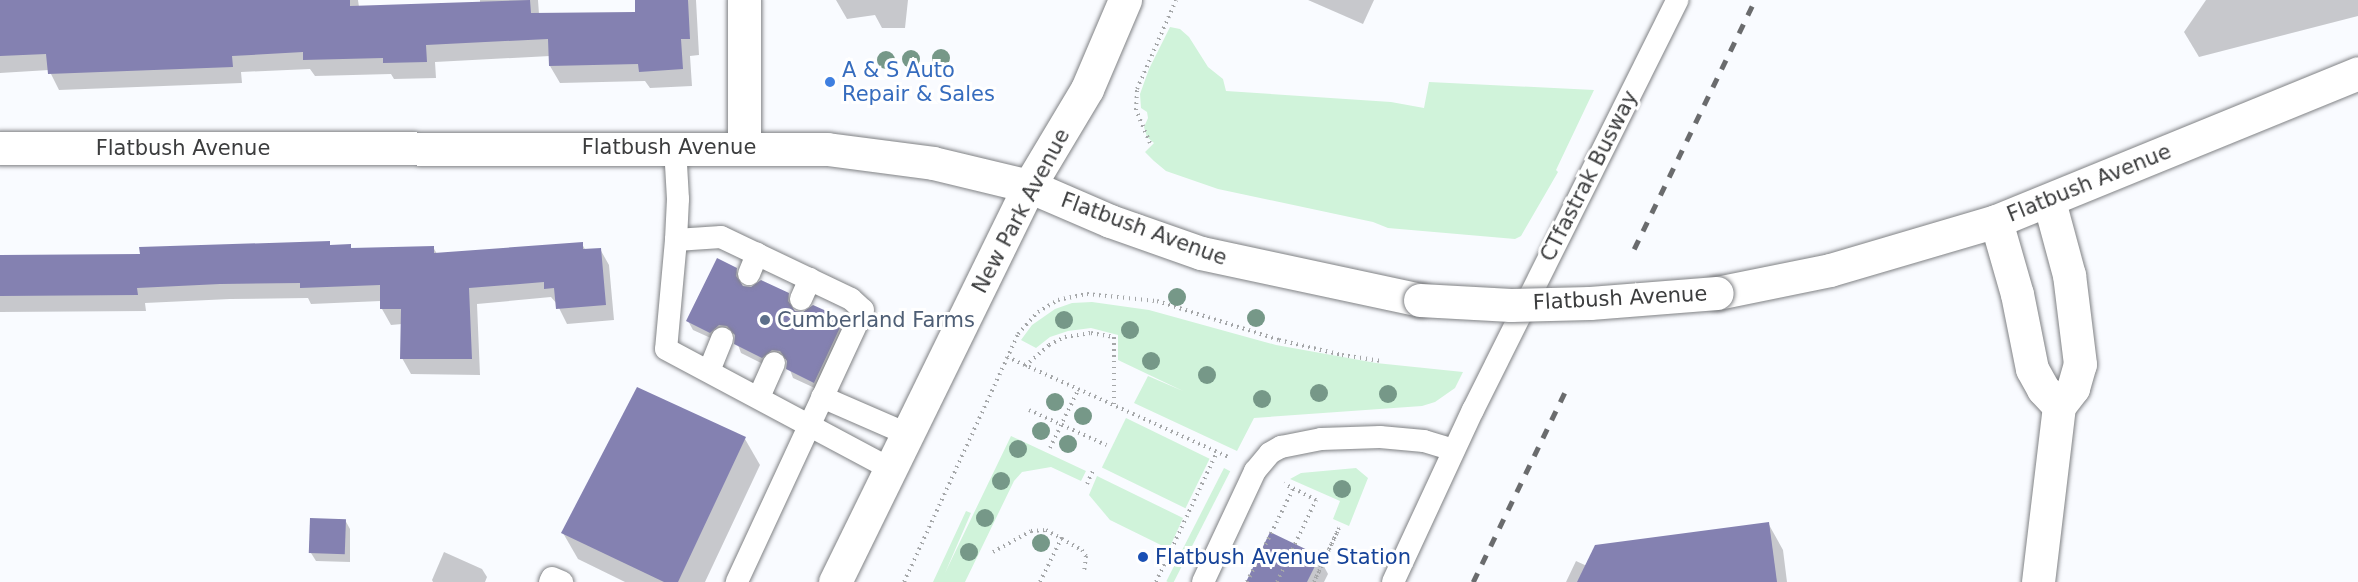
<!DOCTYPE html>
<html>
<head>
<meta charset="utf-8">
<style>
	body { margin:0 }
	#map { position:relative; width:2358px; height:582px; overflow:hidden; background:#f9fbff; font-family:"DejaVu Sans",sans-serif }
	div>[style] { position:absolute }
	.green>* { inset:0; background:#d0f3da; transform-origin:0 0 }
	.shadow>* { inset:0; background:#0003 }
	.building>* { inset:0; background:#8481b1; transform-origin:0 0 }
	.path>* { height:4px; margin-top:-2px; transform-origin:0; background:repeating-linear-gradient(90deg,#a5a7a9 0 1.5px,transparent 0 6px) }
	.roads { filter:drop-shadow(0 0 2px #808285) drop-shadow(0 0 2px #808285) }
	.lane>* { height:22px; margin:-11px; padding:0 11px; transform-origin:11px; border-radius:11px; background:#fff }
	.street>* { height:33px; margin:-16.5px; padding:0 16.5px; transform-origin:16.5px; border-radius:16.5px; background:#fff }
	.secondary>* { height:33px; margin:-16.5px; padding:0 16.5px; transform-origin:16.5px; border-radius:16.5px; background:#fff }
	.rail>* { height:4.5px; margin-top:-2.25px; transform-origin:0; background:repeating-linear-gradient(90deg,#6a6b6d 0 10px,transparent 0 20px) }
	.bridges { filter:drop-shadow(0 0 2px #808285) drop-shadow(0 0 2px #808285) }
	.secondary-bridge>* { height:33px; margin:-16.5px; padding:0 16.5px; transform-origin:16.5px; border-radius:16.5px; background:#fff }
	.trees>* { width:18px; height:18px; margin:-9px; border-radius:50%; background:#769888 }
	.dots>* { width:16px; height:16px; translate:-50% -50%; box-sizing:border-box; border:3px solid #fff; border-radius:50% }
	span { translate:-50% -50%; white-space:nowrap; text-align:center; line-height:1.15; -webkit-text-stroke:6px #fff; paint-order:stroke }
	.shop-label { font-size:21px; color:#366cbe }
	.left { translate:0 -50%; text-align:left }
	.street-label { font-size:21px; color:#3c3d3e }
	.service-label { font-size:21px; color:#4e5e75 }
	.transit-label { font-size:21px; color:#164399 }
</style>
</head>
<body>
<div id="map">
	<div class="green">
		<i style="clip-path:polygon(1170px 27px,1180px 29px,1189px 37px,1208px 67px,1223px 79px,1226px 91px,1391px 102px,1424px 108px,1429px 82px,1594px 90px,1556px 170px,1558px 172px,1521px 236px,1515px 239px,1388px 228px,1373px 222px,1218px 189px,1166px 171px,1154px 161px,1145px 152px,1154px 143px,1147px 137px,1144px 127px,1148px 118px,1147px 112px,1141px 108px,1140px 94px,1149px 69px)"></i>
		<i style="clip-path:polygon(1092px 302px,1149px 310px,1276px 345px,1376px 363px,1463px 372px,1455px 388px,1435px 402px,1422px 406px,1254px 418px,1237px 451px,1134px 403px,1148px 376px,1183px 391px,1118px 360px,1118px 335px,1091px 328px,1068px 331px,1050px 337px,1036px 348px,1021px 340px,1032px 325px,1055px 309px,1072px 303px)"></i>
		<i style="left:1126px;top:418px;width:93px;height:55px;rotate:26deg"></i>
		<i style="clip-path:polygon(1011px 436px,1086px 471px,1081px 481px,1051px 467px,1022px 472px,1014px 481px,965px 582px,933px 582px,966px 511px,971px 513px,945px 573px)"></i>
		<i style="left:1224px;top:468px;width:7px;height:127px;rotate:27deg"></i>
		<i style="clip-path:polygon(1356px 468px,1368px 478px,1349px 526px,1333px 519px,1340px 501px,1290px 479px,1301px 473px)"></i>
		<i style="clip-path:polygon(1097px 476px,1183px 518px,1169px 549px,1110px 520px,1089px 495px)"></i>
	</div>
	<div class="shadow">
		<i style="clip-path:polygon(0 0,358px 0,359px 7px,480px 4px,480px 0,538px 0,539px 14px,637px 13px,636px 0,696px 0,699px 55px,690px 56px,692px 86px,650px 88px,645px 81px,560px 83px,550px 66px,550px 56px,435px 62px,436px 78px,394px 79px,391px 74px,315px 76px,310px 69px,241px 72px,242px 83px,59px 90px,49px 70px,0 73px)"></i>
		<i style="clip-path:polygon(836px 0,908px 0,905px 28px,882px 28px,875px 15px,847px 19px)"></i>
		<i style="clip-path:polygon(1308px 0,1374px 0,1363px 24px)"></i>
		<i style="clip-path:polygon(2206px 0,2358px 0,2358px 16px,2199px 57px,2184px 32px)"></i>
		<i style="clip-path:polygon(329px 243px,331px 247px,350px 246px,352px 249px,433px 247px,437px 254px,582px 244px,586px 251px,600px 249px,609px 265px,614px 320px,567px 324px,557px 304px,551px 297px,477px 304px,480px 375px,411px 374px,402px 358px,402px 324px,391px 325px,382px 309px,381px 301px,311px 304px,308px 298px,230px 299px,145px 303px,146px 311px,0 312px,0 256px,141px 255px)"></i>
		<i style="clip-path:polygon(736px 269px,743px 288px,788px 294px,794px 312px,843px 320px,848px 329px,819px 390px,793px 378px,786px 359px,777px 358px,767px 366px,741px 353px,734px 334px,725px 333px,715px 340px,693px 330px,688px 321px)"></i>
		<i style="clip-path:polygon(745px 439px,760px 465px,705px 582px,625px 582px,578px 559px,563px 533px)"></i>
		<i style="clip-path:polygon(345px 520px,350px 529px,350px 562px,316px 561px,311px 553px)"></i>
		<i style="clip-path:polygon(1768px 523px,1783px 550px,1787px 582px,1566px 582px,1576px 561px,1587px 566px)"></i>
		<i style="clip-path:polygon(444px 552px,482px 569px,487px 577px,485px 582px,433px 582px,432px 580px)"></i>
		<i style="clip-path:polygon(1319px 557px,1328px 574px,1324px 582px,1248px 582px)"></i>
	</div>
	<div class="building">
		<i style="clip-path:polygon(0 0,350px 0,350px 6px,530px 0,531px 13px,635px 12px,635px 0,688px 0,690px 39px,681px 39px,683px 69px,639px 72px,638px 64px,549px 66px,548px 39px,426px 45px,427px 62px,383px 63px,383px 58px,303px 60px,303px 52px,232px 56px,233px 67px,48px 74px,46px 54px,0 56px)"></i>
		<i style="clip-path:polygon(330px 241px,330px 245px,351px 244px,351px 248px,434px 246px,434px 253px,583px 242px,583px 249px,601px 248px,606px 305px,556px 309px,554px 288px,544px 289px,544px 282px,469px 288px,472px 359px,400px 359px,401px 309px,380px 309px,380px 285px,300px 288px,300px 283px,220px 284px,137px 288px,138px 295px,0 296px,0 255px,140px 254px,139px 247px)"></i>
		<i style="clip-path:polygon(717px 258px,737px 268px,736px 276px,743px 286px,751px 287px,761px 280px,789px 293px,788px 301px,795px 311px,803px 312px,813px 305px,844px 319px,814px 383px,786px 369px,787px 361px,780px 351px,772px 350px,762px 358px,734px 344px,735px 335px,727px 326px,719px 325px,710px 333px,686px 321px)"></i>
		<i style="clip-path:polygon(637px 387px,746px 437px,678px 582px,664px 582px,561px 533px)"></i>
		<i style="left:310px;top:518px;width:36px;height:35px;rotate:2deg"></i>
		<i style="clip-path:polygon(1769px 522px,1777px 582px,1577px 582px,1595px 545px)"></i>
		<i style="clip-path:polygon(1270px 532px,1320px 556px,1307px 582px,1246px 582px)"></i>
	</div>
	<div class="path">
		<i style="left:1150px;top:143px;width:36px;rotate:-113deg"></i>
		<i style="left:1136px;top:110px;width:21px;rotate:-87deg"></i>
		<i style="left:1137px;top:89px;width:97px;rotate:-66.3deg"></i>
		<i style="left:1007px;top:357px;width:243px;rotate:24.3deg"></i>
		<i style="left:1025px;top:366px;width:32px;rotate:-41deg"></i>
		<i style="left:1049px;top:345px;width:18px;rotate:-27deg"></i>
		<i style="left:1065px;top:337px;width:26px;rotate:-9deg"></i>
		<i style="left:1091px;top:333px;width:23px;rotate:10deg"></i>
		<i style="left:1114px;top:337px;width:68px;rotate:90deg"></i>
		<i style="left:1029px;top:410px;width:85px;rotate:24.4deg"></i>
		<i style="left:1050px;top:448px;width:64px;rotate:-64.2deg"></i>
		<i style="left:1087px;top:484px;width:17px;rotate:-66deg"></i>
		<i style="left:993px;top:552px;width:43px;rotate:-28.9deg"></i>
		<i style="left:1031px;top:531px;width:15px;rotate:-4deg"></i>
		<i style="left:1046px;top:530px;width:41px;rotate:29.1deg"></i>
		<i style="left:1082px;top:550px;width:7px;rotate:56deg"></i>
		<i style="left:1086px;top:556px;width:16px;rotate:97deg"></i>
		<i style="left:904px;top:582px;width:273px;rotate:-65.3deg"></i>
		<i style="left:1018px;top:334px;width:30px;rotate:-48deg"></i>
		<i style="left:1038px;top:312px;width:23px;rotate:-31deg"></i>
		<i style="left:1058px;top:300px;width:30px;rotate:-12deg"></i>
		<i style="left:1087px;top:294px;width:70px;rotate:5.7deg"></i>
		<i style="left:1157px;top:301px;width:128px;rotate:17.7deg"></i>
		<i style="left:1279px;top:340px;width:65px;rotate:13.4deg"></i>
		<i style="left:1342px;top:355px;width:40px;rotate:8.5deg"></i>
		<i style="left:1040px;top:582px;width:52px;rotate:-63.9deg"></i>
		<i style="left:1156px;top:582px;width:144px;rotate:-64.9deg"></i>
		<i style="left:1247px;top:582px;width:104px;rotate:-63.7deg"></i>
		<i style="left:1277px;top:582px;width:91px;rotate:-64.6deg"></i>
		<i style="left:1316px;top:500px;width:36px;rotate:-153deg"></i>
		<i style="left:1314px;top:582px;width:60px;rotate:-65.2deg"></i>
		<i style="left:1339px;top:528px;width:60px;rotate:114.8deg"></i>
	</div>
	<div class="roads">
		<div class="lane">
			<i style="left:675px;top:147px;width:52px;rotate:86.7deg"></i>
			<i style="left:678px;top:199px;width:41px;rotate:92.8deg"></i>
			<i style="left:676px;top:240px;width:45px;rotate:-3.8deg"></i>
			<i style="left:721px;top:237px;width:144px;rotate:25.5deg"></i>
			<i style="left:851px;top:299px;width:16px;rotate:43deg"></i>
			<i style="left:863px;top:310px;width:300px;rotate:114.9deg"></i>
			<i style="left:676px;top:240px;width:109px;rotate:95.2deg"></i>
			<i style="left:666px;top:349px;width:255px;rotate:28.1deg"></i>
			<i style="left:749px;top:274px;width:22px;rotate:-68deg"></i>
			<i style="left:801px;top:299px;width:22px;rotate:-66deg"></i>
			<i style="left:709px;top:371px;width:35px;rotate:-68deg"></i>
			<i style="left:759px;top:397px;width:37px;rotate:-66deg"></i>
			<i style="left:822px;top:397px;width:93px;rotate:23.5deg"></i>
			<i style="left:550px;top:582px;width:4px;rotate:-63deg"></i>
			<i style="left:552px;top:578px;width:11px;rotate:22deg"></i>
			<i style="left:1203px;top:582px;width:123px;rotate:-64.9deg"></i>
			<i style="left:1255px;top:471px;width:23px;rotate:-50deg"></i>
			<i style="left:1270px;top:453px;width:13px;rotate:-29deg"></i>
			<i style="left:1281px;top:447px;width:41px;rotate:-11.3deg"></i>
			<i style="left:1321px;top:439px;width:59px;rotate:-1.9deg"></i>
			<i style="left:1380px;top:437px;width:44px;rotate:5.2deg"></i>
			<i style="left:1424px;top:441px;width:31px;rotate:17deg"></i>
			<i style="left:1393px;top:582px;width:190px;rotate:-65.1deg"></i>
			<i style="left:1473px;top:410px;width:458px;rotate:-63.5deg"></i>
		</div>
		<div class="street">
			<i style="left:744px;top:0;width:147px;rotate:90deg"></i>
		</div>
		<div class="secondary">
			<i style="left:0;top:148px;width:827px;rotate:0.07deg"></i>
			<i style="left:827px;top:149px;width:107px;rotate:7.5deg"></i>
			<i style="left:933px;top:163px;width:99px;rotate:13.5deg"></i>
			<i style="left:1029px;top:186px;width:88px;rotate:23.4deg"></i>
			<i style="left:1110px;top:221px;width:96px;rotate:19.4deg"></i>
			<i style="left:1201px;top:253px;width:224px;rotate:12.1deg"></i>
			<i style="left:1996px;top:221px;width:76px;rotate:74deg"></i>
			<i style="left:2017px;top:294px;width:76px;rotate:78.7deg"></i>
			<i style="left:2032px;top:369px;width:23px;rotate:61deg"></i>
			<i style="left:2043px;top:389px;width:23px;rotate:47deg"></i>
			<i style="left:1717px;top:293px;width:115px;rotate:-11.5deg"></i>
			<i style="left:1830px;top:270px;width:173px;rotate:-16.4deg"></i>
			<i style="left:1996px;top:221px;width:391px;rotate:-22.2deg"></i>
			<i style="left:835px;top:582px;width:441px;rotate:-63.9deg"></i>
			<i style="left:1029px;top:186px;width:113px;rotate:-59.1deg"></i>
			<i style="left:1087px;top:89px;width:97px;rotate:-66.9deg"></i>
			<i style="left:2038px;top:582px;width:177px;rotate:-83.2deg"></i>
			<i style="left:2059px;top:406px;width:23px;rotate:-52deg"></i>
			<i style="left:2073px;top:388px;width:25px;rotate:-74deg"></i>
			<i style="left:2080px;top:364px;width:90px;rotate:-97deg"></i>
			<i style="left:2069px;top:275px;width:77px;rotate:-105.1deg"></i>
		</div>
	</div>
	<div class="rail">
		<i style="left:1634px;top:249px;width:277px;rotate:-64.1deg"></i>
		<i style="left:1473px;top:582px;width:213px;rotate:-64.2deg"></i>
	</div>
	<div class="bridges">
		<div class="secondary-bridge">
			<i style="left:1420px;top:300px;width:91px;rotate:3.1deg"></i>
			<i style="left:1511px;top:305px;width:79px;rotate:-1.5deg"></i>
			<i style="left:1590px;top:303px;width:127px;rotate:-4.5deg"></i>
		</div>
	</div>
	<div class="trees">
		<i style="left:941px;top:58px"></i>
		<i style="left:911px;top:59px"></i>
		<i style="left:886px;top:60px"></i>
		<i style="left:1177px;top:297px"></i>
		<i style="left:1256px;top:318px"></i>
		<i style="left:1064px;top:320px"></i>
		<i style="left:1130px;top:330px"></i>
		<i style="left:1151px;top:361px"></i>
		<i style="left:1207px;top:375px"></i>
		<i style="left:1319px;top:393px"></i>
		<i style="left:1388px;top:394px"></i>
		<i style="left:1262px;top:399px"></i>
		<i style="left:1055px;top:402px"></i>
		<i style="left:1083px;top:416px"></i>
		<i style="left:1041px;top:431px"></i>
		<i style="left:1068px;top:444px"></i>
		<i style="left:1018px;top:449px"></i>
		<i style="left:1001px;top:481px"></i>
		<i style="left:1342px;top:489px"></i>
		<i style="left:985px;top:518px"></i>
		<i style="left:1041px;top:543px"></i>
		<i style="left:969px;top:552px"></i>
	</div>
	<div class="dots">
		<i style="left:830px;top:82px;background:#3f7fe0"></i>
		<i style="left:765px;top:320px;background:#5c6f8a"></i>
		<i style="left:1143px;top:557px;background:#1a4fb4"></i>
	</div>
	<div class="shop-label">
		<span class="left" style="left:842px;top:82px">A &amp; S Auto<br>Repair &amp; Sales</span>
	</div>
	<div class="street-label">
		<span style="left:669px;top:147px">Flatbush Avenue</span>
		<span style="left:183px;top:148px">Flatbush Avenue</span>
		<span style="left:1589px;top:176px;rotate:-63deg">CTfastrak Busway</span>
		<span style="left:2089px;top:183px;rotate:-22deg">Flatbush Avenue</span>
		<span style="left:1021px;top:211px;rotate:-62deg">New Park Avenue</span>
		<span style="left:1144px;top:229px;rotate:20deg">Flatbush Avenue</span>
		<span style="left:1620px;top:298px;rotate:-3deg">Flatbush Avenue</span>
	</div>
	<div class="service-label">
		<span class="left" style="left:777px;top:320px">Cumberland Farms</span>
	</div>
	<div class="transit-label">
		<span class="left" style="left:1155px;top:557px">Flatbush Avenue Station</span>
	</div>
</div>
</body>
</html>
